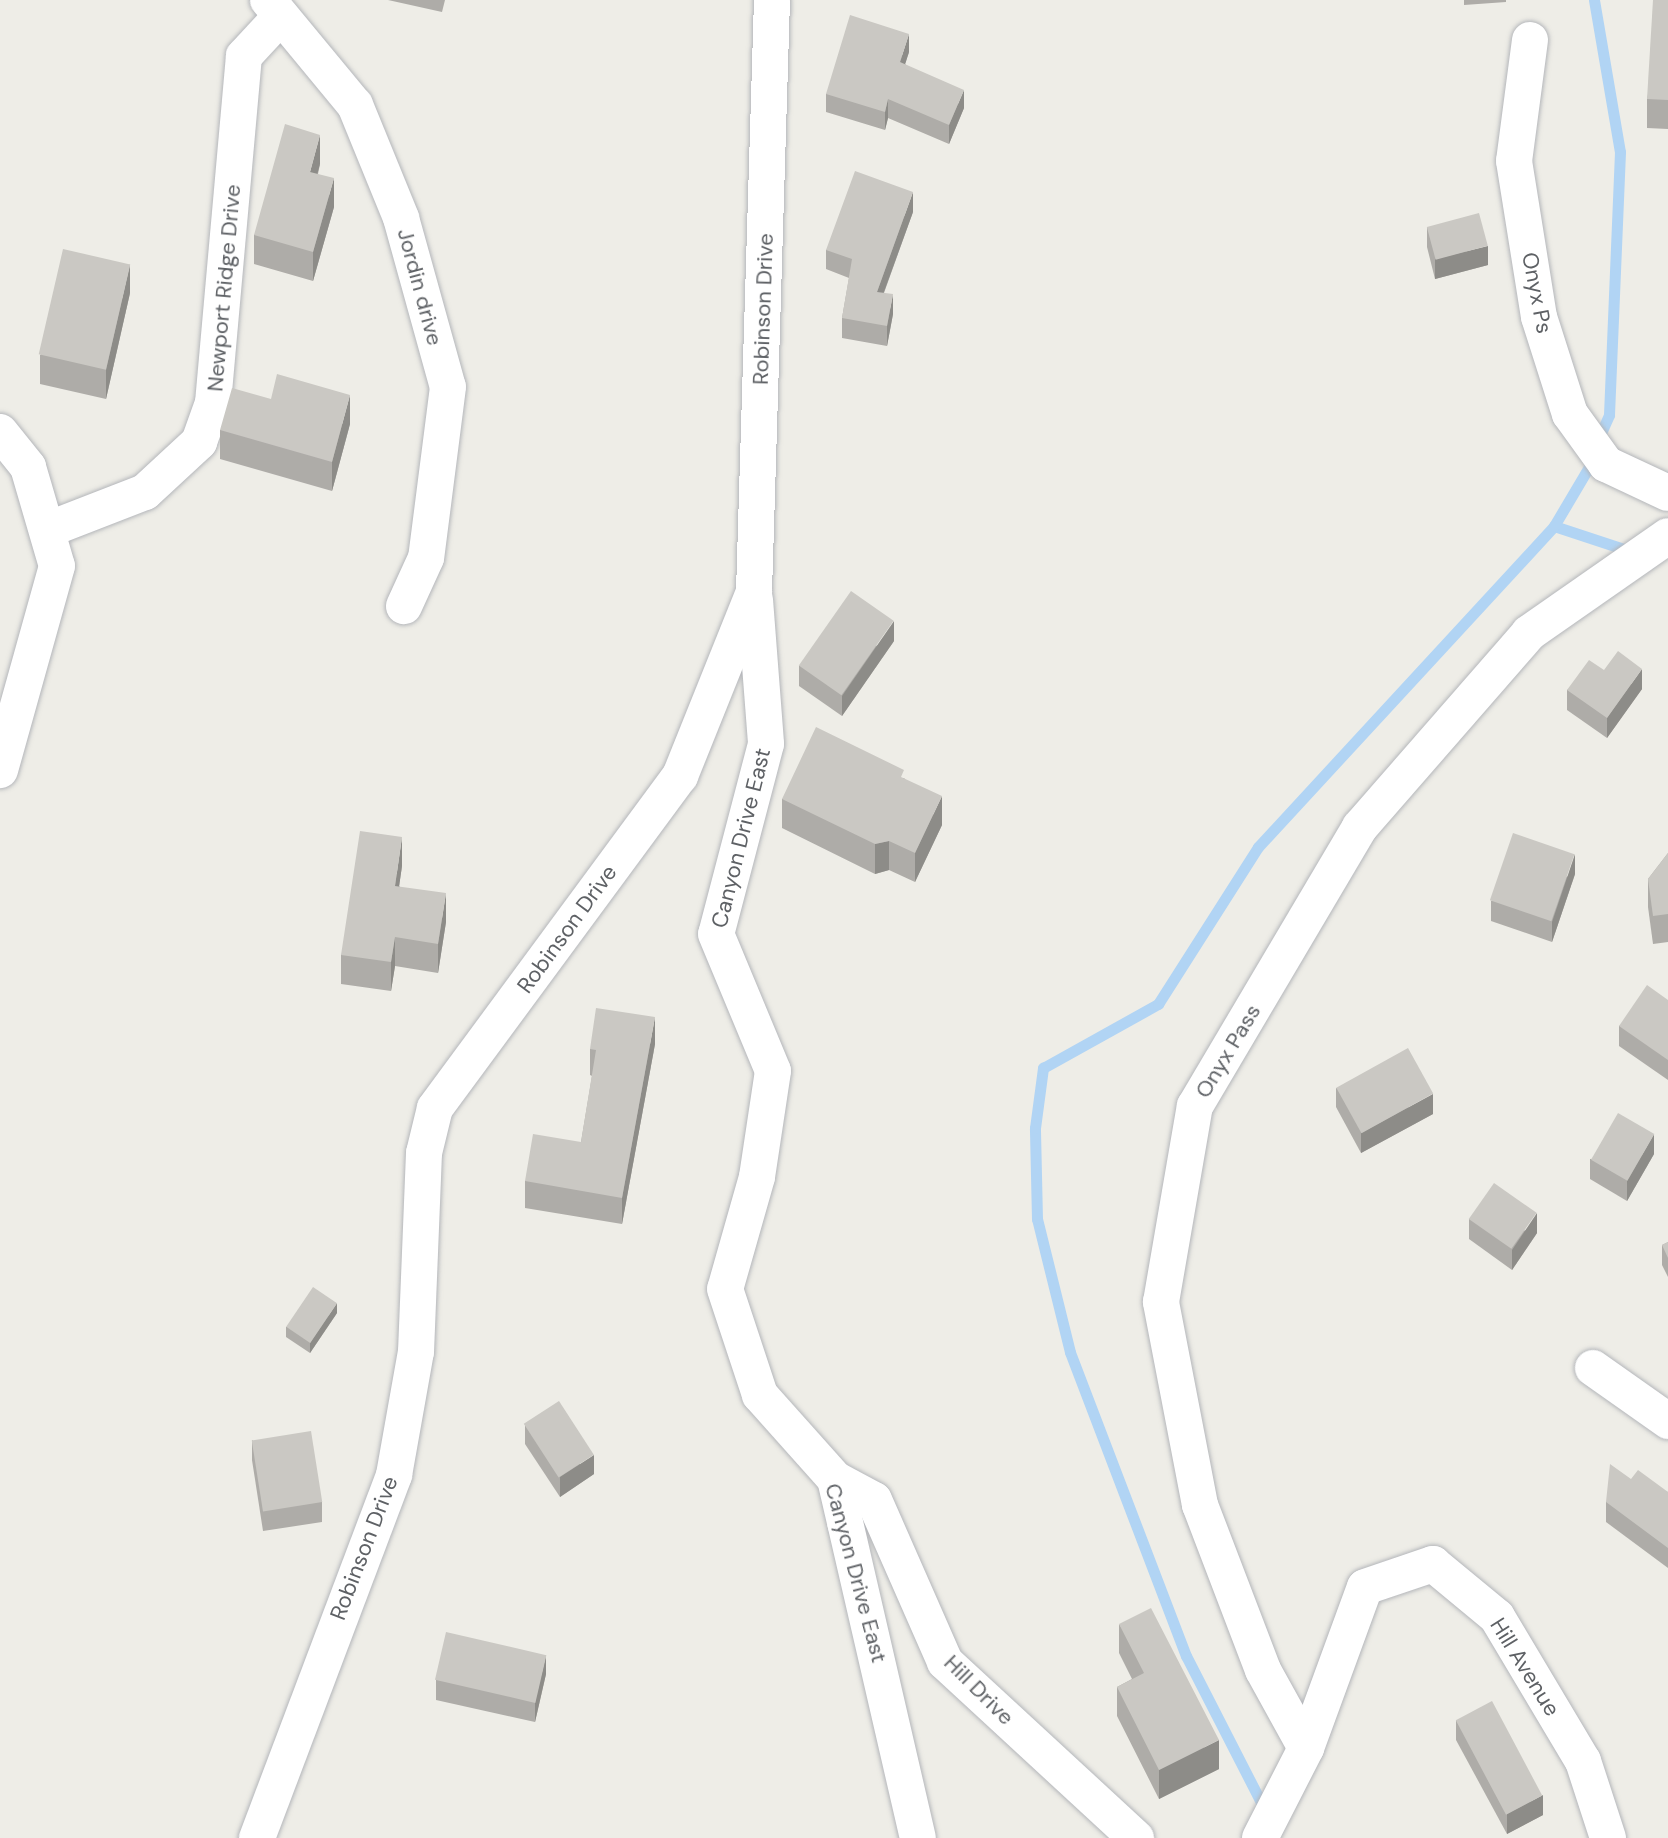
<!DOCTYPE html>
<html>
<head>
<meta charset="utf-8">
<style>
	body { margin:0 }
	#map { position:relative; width:1668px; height:1838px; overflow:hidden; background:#eeede7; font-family:"DM Sans",sans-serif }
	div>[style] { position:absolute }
	.stream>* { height:11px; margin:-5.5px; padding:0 5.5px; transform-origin:5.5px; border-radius:5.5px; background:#b1d4f4 }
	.roads { filter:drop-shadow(0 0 2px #b4b6ba) drop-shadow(0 0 2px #b4b6ba) }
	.minor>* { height:36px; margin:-18px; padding:0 18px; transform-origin:18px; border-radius:18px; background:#fff }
	.wall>* { inset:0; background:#aeaca8 }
	.shaded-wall>* { inset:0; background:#8d8c88 }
	.building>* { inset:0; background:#cac8c3; transform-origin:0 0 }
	span { translate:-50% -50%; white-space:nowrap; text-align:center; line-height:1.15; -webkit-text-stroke:6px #fff; paint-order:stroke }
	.street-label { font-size:22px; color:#5e6165 }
</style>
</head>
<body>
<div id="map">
	<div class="stream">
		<i style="left:1594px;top:0;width:154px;rotate:80.3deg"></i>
		<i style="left:1620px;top:152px;width:263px;rotate:92.4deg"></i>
		<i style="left:1609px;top:415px;width:27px;rotate:114deg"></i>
		<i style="left:1554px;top:526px;width:83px;rotate:18.2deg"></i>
		<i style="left:1266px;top:1812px;width:175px;rotate:-117.1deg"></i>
		<i style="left:1186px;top:1656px;width:325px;rotate:-110.9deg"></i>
		<i style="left:1070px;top:1352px;width:137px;rotate:-103.9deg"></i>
		<i style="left:1037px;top:1219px;width:91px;rotate:-91.3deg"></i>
		<i style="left:1035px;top:1128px;width:61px;rotate:-82.4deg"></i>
		<i style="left:1043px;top:1068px;width:132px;rotate:-29.1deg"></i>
		<i style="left:1158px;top:1004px;width:186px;rotate:-57.5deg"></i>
		<i style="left:1258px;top:847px;width:437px;rotate:-47.3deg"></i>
		<i style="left:1554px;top:526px;width:77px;rotate:-59.4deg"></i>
	</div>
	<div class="roads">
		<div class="minor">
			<i style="left:268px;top:0;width:136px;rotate:50.4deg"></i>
			<i style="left:355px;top:105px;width:122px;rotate:67.8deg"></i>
			<i style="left:401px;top:218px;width:175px;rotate:74.5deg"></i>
			<i style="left:448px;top:387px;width:172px;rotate:97.3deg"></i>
			<i style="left:426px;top:558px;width:53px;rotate:114.6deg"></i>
			<i style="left:1530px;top:40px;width:122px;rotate:97.5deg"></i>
			<i style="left:1514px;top:161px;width:158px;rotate:80.9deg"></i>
			<i style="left:1539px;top:317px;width:102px;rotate:72.3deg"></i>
			<i style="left:1570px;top:414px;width:62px;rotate:54.2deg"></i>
			<i style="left:1606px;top:464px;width:68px;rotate:25.1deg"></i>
			<i style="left:0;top:432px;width:45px;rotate:51.3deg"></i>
			<i style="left:28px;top:467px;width:103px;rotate:73.7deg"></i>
			<i style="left:57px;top:566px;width:212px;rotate:105.6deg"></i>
			<i style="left:47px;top:530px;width:105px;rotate:-21.2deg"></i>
			<i style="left:145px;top:492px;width:74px;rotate:-42.8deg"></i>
			<i style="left:199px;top:442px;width:41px;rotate:-70.3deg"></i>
			<i style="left:213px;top:403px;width:348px;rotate:-84.9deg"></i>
			<i style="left:244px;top:56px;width:54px;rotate:-47.2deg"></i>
			<i style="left:755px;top:600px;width:144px;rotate:85.6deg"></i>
			<i style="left:766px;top:744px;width:196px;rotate:104.7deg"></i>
			<i style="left:716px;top:934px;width:148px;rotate:67.4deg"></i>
			<i style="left:773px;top:1071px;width:107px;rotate:98.6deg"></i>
			<i style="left:757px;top:1177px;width:116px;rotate:105.9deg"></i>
			<i style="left:725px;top:1289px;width:112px;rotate:71.7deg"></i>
			<i style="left:760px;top:1395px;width:113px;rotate:48.2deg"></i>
			<i style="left:835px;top:1479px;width:368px;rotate:77deg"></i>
			<i style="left:1593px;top:1368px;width:92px;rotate:35.2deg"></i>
			<i style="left:835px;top:1479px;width:44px;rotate:28.3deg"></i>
			<i style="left:874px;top:1500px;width:177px;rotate:66.3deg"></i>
			<i style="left:945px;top:1662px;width:260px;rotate:42.7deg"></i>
			<i style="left:1306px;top:1748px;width:89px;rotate:-118.9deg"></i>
			<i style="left:1263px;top:1670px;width:177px;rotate:-110.9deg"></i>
			<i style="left:1200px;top:1505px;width:207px;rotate:-100.9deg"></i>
			<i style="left:1161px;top:1302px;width:199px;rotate:-80.2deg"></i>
			<i style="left:1195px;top:1106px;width:324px;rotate:-59.4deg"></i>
			<i style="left:1360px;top:827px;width:257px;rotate:-48.9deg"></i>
			<i style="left:1529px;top:633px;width:169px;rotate:-34.9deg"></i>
			<i style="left:257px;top:1838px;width:388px;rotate:-69.3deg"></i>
			<i style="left:394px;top:1475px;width:125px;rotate:-79.9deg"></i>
			<i style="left:416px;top:1352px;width:199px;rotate:-87.7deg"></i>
			<i style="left:424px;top:1153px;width:46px;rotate:-76.3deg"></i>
			<i style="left:435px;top:1108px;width:413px;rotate:-53.6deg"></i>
			<i style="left:680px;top:776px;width:198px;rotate:-68.1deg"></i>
			<i style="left:754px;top:592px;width:592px;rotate:-88.26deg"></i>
			<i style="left:1260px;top:1838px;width:101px;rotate:-62.9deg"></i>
			<i style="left:1306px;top:1748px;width:171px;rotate:-69.9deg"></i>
			<i style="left:1365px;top:1587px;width:72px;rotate:-18.7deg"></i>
			<i style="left:1433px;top:1564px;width:83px;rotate:39.6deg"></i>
			<i style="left:1497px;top:1617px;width:168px;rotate:59.2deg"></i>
			<i style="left:1583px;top:1761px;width:81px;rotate:72deg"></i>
		</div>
	</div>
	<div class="wall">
		<i style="clip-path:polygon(388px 0,445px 0,442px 12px)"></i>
		<i style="clip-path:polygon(1464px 0,1506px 0,1506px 2px,1464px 5px)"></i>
		<i style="clip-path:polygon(1668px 0,1668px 129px,1647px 128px,1647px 99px)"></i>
		<i style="clip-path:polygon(909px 52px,905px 64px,964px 108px,949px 144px,888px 118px,885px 130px,826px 112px,826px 94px)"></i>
		<i style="clip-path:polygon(320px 164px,318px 174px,334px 207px,313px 281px,254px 264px,254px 235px)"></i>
		<i style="clip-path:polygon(913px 212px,884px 293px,893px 314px,887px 346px,842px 338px,842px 318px,849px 278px,826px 269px,826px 250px)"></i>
		<i style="clip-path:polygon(1427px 227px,1488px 265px,1435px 279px,1427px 247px)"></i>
		<i style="clip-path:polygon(130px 293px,106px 399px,40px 384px,40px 355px)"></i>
		<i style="clip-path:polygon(350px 424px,332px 491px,220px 459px,220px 430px)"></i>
		<i style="clip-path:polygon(894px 641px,842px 716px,799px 686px,799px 666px)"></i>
		<i style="clip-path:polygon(1604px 670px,1642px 689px,1607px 738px,1567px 710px,1567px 690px)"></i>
		<i style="clip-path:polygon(904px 778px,942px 825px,915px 882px,889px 870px,875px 874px,782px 828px,782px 799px)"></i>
		<i style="clip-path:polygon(1668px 853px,1668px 942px,1653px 944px,1648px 907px,1648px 879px)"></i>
		<i style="clip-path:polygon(402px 866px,399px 886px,446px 922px,438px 973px,395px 966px,391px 991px,341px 984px,341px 955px)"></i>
		<i style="clip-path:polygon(1575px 874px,1552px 942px,1491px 921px,1491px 901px)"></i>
		<i style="clip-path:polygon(1668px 1000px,1668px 1080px,1619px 1046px,1619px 1026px)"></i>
		<i style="clip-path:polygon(655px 1044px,622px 1224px,525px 1208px,525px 1181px,581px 1142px,592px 1076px,590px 1075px,590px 1049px)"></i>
		<i style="clip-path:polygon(1336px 1088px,1433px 1114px,1361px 1153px,1336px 1107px)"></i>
		<i style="clip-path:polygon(1654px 1154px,1627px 1201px,1590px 1179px,1590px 1159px)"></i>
		<i style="clip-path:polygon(1469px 1219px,1537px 1233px,1512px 1270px,1469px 1239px)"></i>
		<i style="clip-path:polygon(1668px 1242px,1668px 1277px,1662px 1265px,1662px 1245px)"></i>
		<i style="clip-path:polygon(337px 1313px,310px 1353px,286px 1337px,286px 1327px)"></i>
		<i style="clip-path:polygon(525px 1425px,594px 1474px,560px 1497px,525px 1444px)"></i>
		<i style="clip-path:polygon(252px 1440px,322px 1502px,322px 1522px,263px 1531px,252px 1460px)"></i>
		<i style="clip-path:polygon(1631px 1479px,1668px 1492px,1668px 1568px,1606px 1522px,1606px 1502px)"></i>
		<i style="clip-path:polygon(1119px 1624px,1219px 1769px,1159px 1799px,1117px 1716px,1117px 1687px,1132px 1679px,1119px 1653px)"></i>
		<i style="clip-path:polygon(546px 1674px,535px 1722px,436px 1700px,436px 1680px)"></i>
		<i style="clip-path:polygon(1456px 1720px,1543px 1815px,1507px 1834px,1456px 1740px)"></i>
	</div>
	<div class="shaded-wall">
		<i style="clip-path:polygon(909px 34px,909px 52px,900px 80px,900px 62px)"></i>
		<i style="clip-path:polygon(964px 90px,964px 108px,949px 144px,949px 125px)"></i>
		<i style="clip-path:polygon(888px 99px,888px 118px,885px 130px,885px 112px)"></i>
		<i style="clip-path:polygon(320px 135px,320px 164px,310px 201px,310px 172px)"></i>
		<i style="clip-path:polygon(334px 178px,334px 207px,313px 281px,313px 252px)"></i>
		<i style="clip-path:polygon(913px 192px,913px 212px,877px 311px,877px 292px)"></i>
		<i style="clip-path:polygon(1488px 246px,1488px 265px,1435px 279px,1435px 259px)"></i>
		<i style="clip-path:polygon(130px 264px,130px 293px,106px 399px,106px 370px)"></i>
		<i style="clip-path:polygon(893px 294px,893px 314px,887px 346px,887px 326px)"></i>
		<i style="clip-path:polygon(350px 395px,350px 424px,332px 491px,332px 462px)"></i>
		<i style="clip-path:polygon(894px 621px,894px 641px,842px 716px,842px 696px)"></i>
		<i style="clip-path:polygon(1642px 669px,1642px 689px,1607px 738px,1607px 718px)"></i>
		<i style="clip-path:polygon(942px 796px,942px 825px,915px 882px,915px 853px)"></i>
		<i style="clip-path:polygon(402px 837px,402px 866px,395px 915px,395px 886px)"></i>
		<i style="clip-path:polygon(889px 841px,889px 870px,875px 874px,875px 844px)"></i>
		<i style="clip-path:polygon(1575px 854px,1575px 874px,1552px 942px,1552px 922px)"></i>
		<i style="clip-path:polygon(446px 893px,446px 922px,438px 973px,438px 944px)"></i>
		<i style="clip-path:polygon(395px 937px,395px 966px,391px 991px,391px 962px)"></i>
		<i style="clip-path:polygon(655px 1017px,655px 1044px,622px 1224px,622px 1198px)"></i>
		<i style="clip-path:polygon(1433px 1094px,1433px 1114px,1361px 1153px,1361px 1133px)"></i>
		<i style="clip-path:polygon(1654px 1134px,1654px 1154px,1627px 1201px,1627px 1181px)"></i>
		<i style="clip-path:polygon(1537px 1213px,1537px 1233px,1512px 1270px,1512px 1250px)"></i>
		<i style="clip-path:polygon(337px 1303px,337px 1313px,310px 1353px,310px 1343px)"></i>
		<i style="clip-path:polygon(594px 1455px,594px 1474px,560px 1497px,560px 1477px)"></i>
		<i style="clip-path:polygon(546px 1655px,546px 1674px,535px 1722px,535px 1702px)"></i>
		<i style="clip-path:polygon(1219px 1740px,1219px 1769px,1159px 1799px,1159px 1770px)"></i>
		<i style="clip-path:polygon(1543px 1795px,1543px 1815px,1507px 1834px,1507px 1814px)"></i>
	</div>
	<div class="building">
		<i style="clip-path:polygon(1653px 0,1668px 0,1668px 100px,1647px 99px)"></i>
		<i style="clip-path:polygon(850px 15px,909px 34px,900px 62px,964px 90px,949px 125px,888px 99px,885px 112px,826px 94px)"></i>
		<i style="clip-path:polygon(285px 124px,320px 135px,310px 172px,334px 178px,313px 252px,254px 235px)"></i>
		<i style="clip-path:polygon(855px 171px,913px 192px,877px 292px,893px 294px,887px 326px,842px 318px,852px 259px,826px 250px)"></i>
		<i style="left:1479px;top:213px;width:34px;height:54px;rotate:75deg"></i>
		<i style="left:63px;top:249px;width:69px;height:108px;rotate:13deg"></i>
		<i style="clip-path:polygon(277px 374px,350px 395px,332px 462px,220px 430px,232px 388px,271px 399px)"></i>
		<i style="left:851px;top:591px;width:52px;height:91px;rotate:35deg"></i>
		<i style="clip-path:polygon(1618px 651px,1642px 669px,1607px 718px,1567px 690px,1589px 660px,1604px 670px)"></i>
		<i style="clip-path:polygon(816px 727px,904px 770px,901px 777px,942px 796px,915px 853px,889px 841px,875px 844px,782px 799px)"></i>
		<i style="clip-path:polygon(360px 831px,402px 837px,395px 886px,446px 893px,438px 944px,395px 937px,391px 962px,341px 955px)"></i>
		<i style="left:1513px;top:833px;width:65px;height:71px;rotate:19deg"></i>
		<i style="clip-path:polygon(1668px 853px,1668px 914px,1653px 916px,1648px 879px)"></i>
		<i style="clip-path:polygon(1647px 985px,1668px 1000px,1668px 1060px,1619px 1026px)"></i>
		<i style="clip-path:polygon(596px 1008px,655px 1017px,622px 1198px,525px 1181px,533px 1134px,581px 1142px,596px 1050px,590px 1049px)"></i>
		<i style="left:1408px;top:1048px;width:52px;height:82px;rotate:61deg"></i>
		<i style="left:1618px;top:1113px;width:42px;height:54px;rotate:30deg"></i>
		<i style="left:1494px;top:1183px;width:52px;height:44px;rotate:35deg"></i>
		<i style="clip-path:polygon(1668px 1242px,1668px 1258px,1662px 1245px)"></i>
		<i style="left:313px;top:1287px;width:29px;height:48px;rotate:34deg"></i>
		<i style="left:559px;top:1401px;width:64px;height:42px;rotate:57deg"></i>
		<i style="left:311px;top:1431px;width:72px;height:60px;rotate:81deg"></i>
		<i style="clip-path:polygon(1610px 1464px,1631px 1479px,1638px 1470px,1668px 1492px,1668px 1548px,1606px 1502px)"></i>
		<i style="clip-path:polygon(1151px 1608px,1219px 1740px,1159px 1770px,1117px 1687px,1144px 1673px,1119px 1624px)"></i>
		<i style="left:446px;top:1632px;width:103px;height:49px;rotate:13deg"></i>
		<i style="left:1492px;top:1701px;width:107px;height:41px;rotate:62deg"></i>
	</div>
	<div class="street-label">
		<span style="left:420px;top:287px;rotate:75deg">Jordin drive</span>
		<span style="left:224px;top:288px;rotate:-85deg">Newport Ridge Drive</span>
		<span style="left:1537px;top:293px;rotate:79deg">Onyx Ps</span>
		<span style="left:763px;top:309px;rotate:-88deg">Robinson Drive</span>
		<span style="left:741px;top:838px;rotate:-76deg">Canyon Drive East</span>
		<span style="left:567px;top:929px;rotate:-54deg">Robinson Drive</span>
		<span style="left:1228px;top:1051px;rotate:-59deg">Onyx Pass</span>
		<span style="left:364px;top:1548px;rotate:-69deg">Robinson Drive</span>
		<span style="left:856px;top:1573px;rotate:75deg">Canyon Drive East</span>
		<span style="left:1525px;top:1667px;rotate:58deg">Hill Avenue</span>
		<span style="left:979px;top:1690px;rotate:45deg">Hill Drive</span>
	</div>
</div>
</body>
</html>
